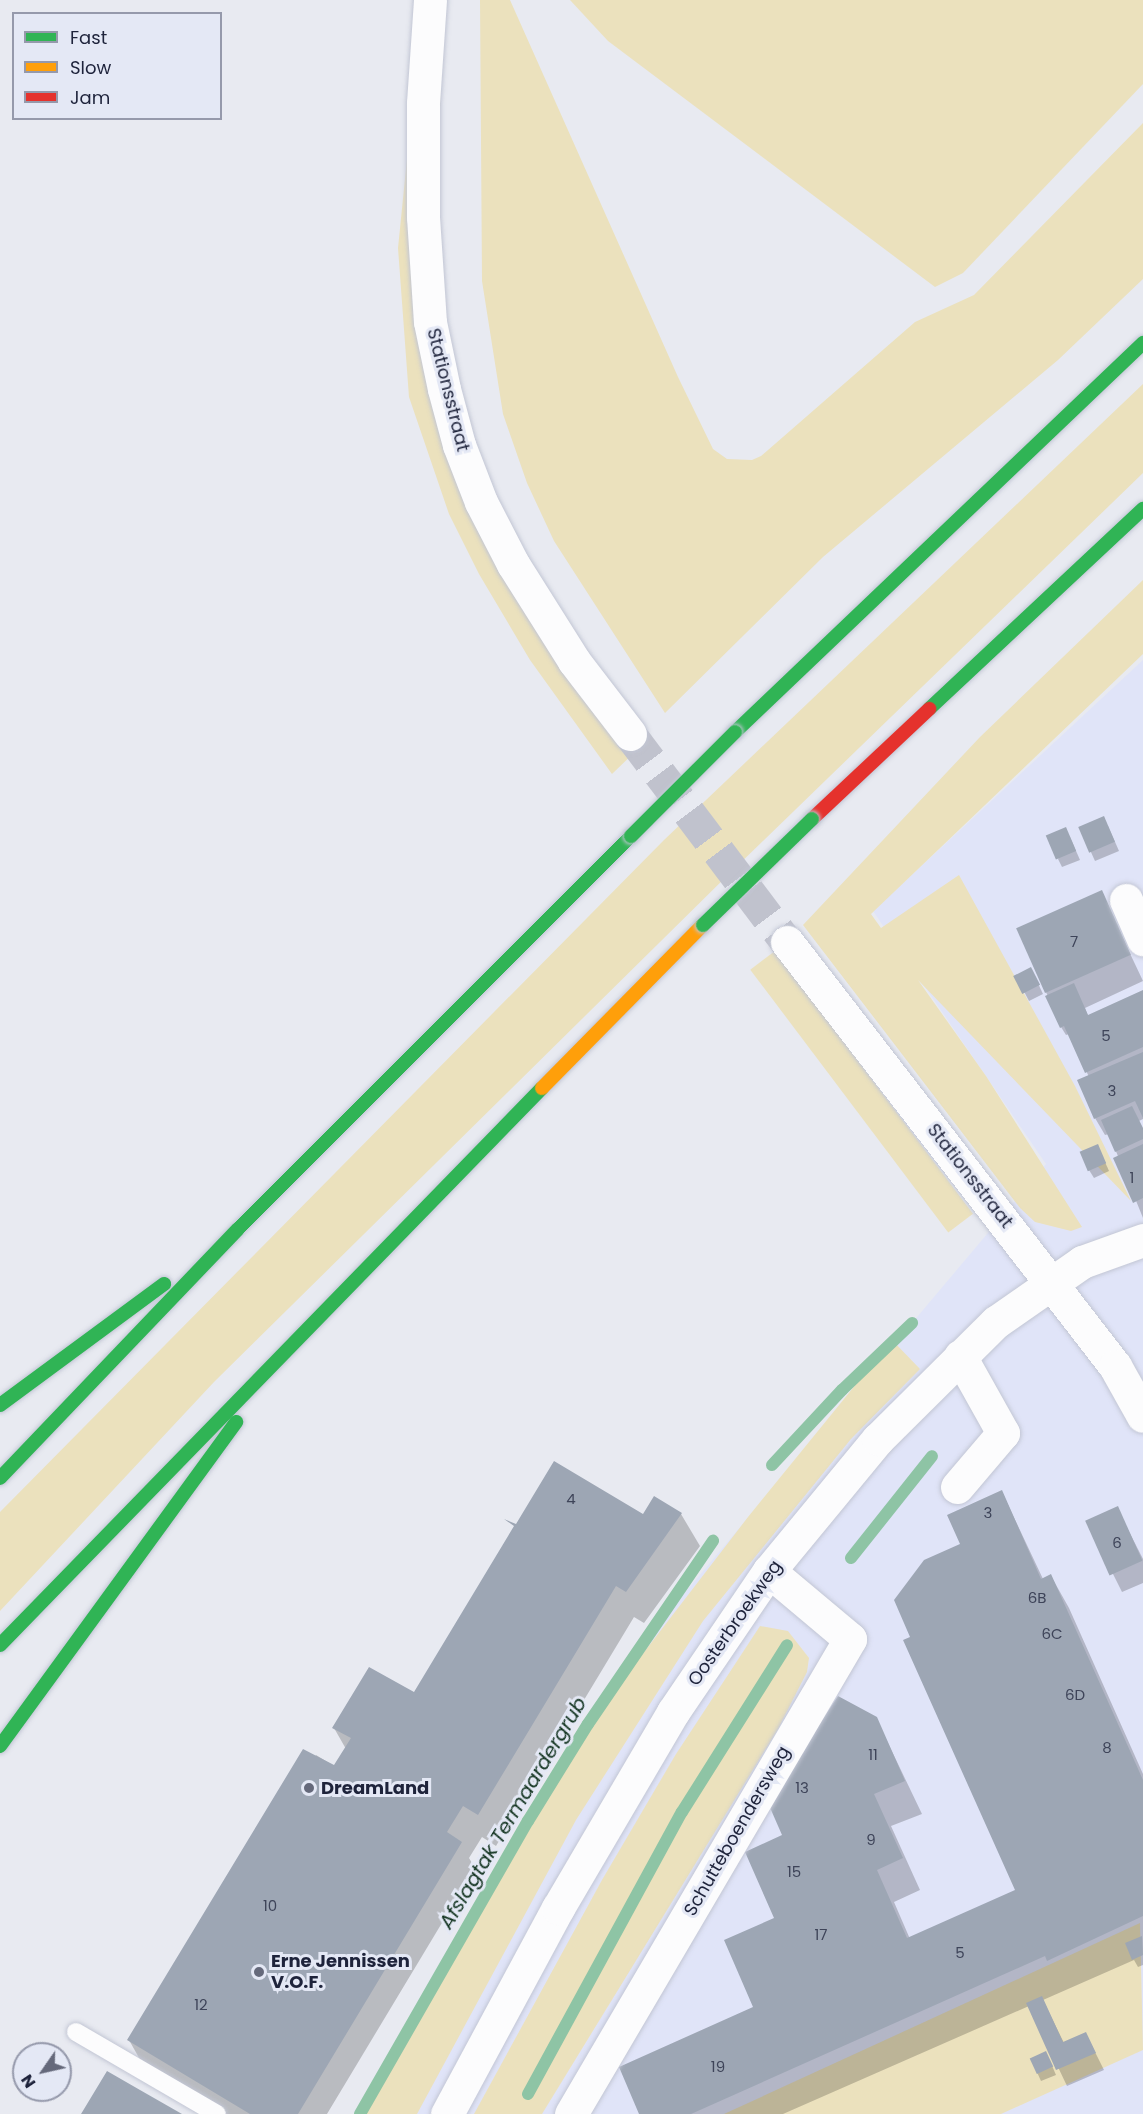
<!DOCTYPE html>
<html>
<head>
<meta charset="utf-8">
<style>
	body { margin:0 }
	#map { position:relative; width:1143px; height:2114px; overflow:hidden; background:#e8eaf1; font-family:Poppins,sans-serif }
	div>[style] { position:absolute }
	.built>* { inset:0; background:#e0e4f8 }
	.green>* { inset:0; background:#ebe1bd; transform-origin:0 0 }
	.shadow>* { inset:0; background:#0003 }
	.stream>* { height:12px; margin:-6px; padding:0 6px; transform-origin:6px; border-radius:6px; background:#8ec4a5 }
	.building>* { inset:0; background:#9da6b4; transform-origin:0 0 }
	.street-tunnel>* { height:33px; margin-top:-16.5px; transform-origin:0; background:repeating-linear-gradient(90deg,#c0c2cd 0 33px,transparent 0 49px) }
	.roads { filter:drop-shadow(0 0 2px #c2c6d4) drop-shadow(0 0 2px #c2c6d4) }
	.lane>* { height:18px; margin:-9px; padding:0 9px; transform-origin:9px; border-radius:9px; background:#fcfcfd }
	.street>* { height:33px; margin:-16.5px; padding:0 16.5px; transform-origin:16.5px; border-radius:16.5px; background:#fcfcfd }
	.fast>* { height:14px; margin:-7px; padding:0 7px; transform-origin:7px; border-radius:7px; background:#30b455 }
	.slow>* { height:14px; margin:-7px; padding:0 7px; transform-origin:7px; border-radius:7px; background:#ff9f0a }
	.jam>* { height:14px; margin:-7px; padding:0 7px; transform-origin:7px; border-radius:7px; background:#e5322d }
	.bridges { filter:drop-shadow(0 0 2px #c2c6d4) drop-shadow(0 0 2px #c2c6d4) }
	.fast-bridge>* { height:14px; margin:-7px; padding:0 7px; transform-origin:7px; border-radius:7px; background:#30b455 }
	.dots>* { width:16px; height:16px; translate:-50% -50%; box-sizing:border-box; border:3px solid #e4e8f5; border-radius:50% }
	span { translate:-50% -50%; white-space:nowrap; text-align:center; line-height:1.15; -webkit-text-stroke:6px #e4e8f5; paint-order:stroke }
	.number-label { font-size:15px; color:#3e4459 }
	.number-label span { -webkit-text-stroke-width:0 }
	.street-label { font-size:18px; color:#1e233b }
	.poi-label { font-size:18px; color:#1e233b; font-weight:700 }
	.left { translate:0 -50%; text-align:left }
	.water-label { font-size:20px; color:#133421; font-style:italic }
	.legend { position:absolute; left:12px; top:12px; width:210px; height:108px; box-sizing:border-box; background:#e4e8f5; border:2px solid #9599ab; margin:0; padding:8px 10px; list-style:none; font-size:18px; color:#1e233b }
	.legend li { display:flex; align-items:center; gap:12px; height:30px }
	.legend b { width:30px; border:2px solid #9599ab }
	.north { position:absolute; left:12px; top:2042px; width:60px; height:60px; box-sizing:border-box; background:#e4e8f5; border:2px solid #9599ab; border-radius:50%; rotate:236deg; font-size:16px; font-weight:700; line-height:24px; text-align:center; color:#1e233b }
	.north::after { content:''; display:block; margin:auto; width:21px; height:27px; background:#65697b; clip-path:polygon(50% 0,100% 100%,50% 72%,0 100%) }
</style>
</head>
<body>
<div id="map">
	<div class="built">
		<i style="clip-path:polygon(1143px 660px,1143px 2114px,379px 2114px,565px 1774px,677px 1602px,1046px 1164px,873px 911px)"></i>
	</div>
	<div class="green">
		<i style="clip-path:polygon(480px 0,510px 0,678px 377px,713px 449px,727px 459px,752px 460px,761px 456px,915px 322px,974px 295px,1143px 123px,1143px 279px,1058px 360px,823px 557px,665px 713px,554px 541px,527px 483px,503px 414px,482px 281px)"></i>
		<i style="clip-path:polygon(570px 0,1143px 0,1143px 84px,963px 273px,935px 287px,608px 41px)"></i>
		<i style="clip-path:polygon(441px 62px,437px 267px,446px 359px,478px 480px,640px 747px,612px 774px,530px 660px,479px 574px,449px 514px,409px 397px,398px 248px,413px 100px)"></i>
		<i style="clip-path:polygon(1143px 384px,1143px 473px,733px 870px,214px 1382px,0 1611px,0 1512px,664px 840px)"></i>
		<i style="clip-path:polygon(1143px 580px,1143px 654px,871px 914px,881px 928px,959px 875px,1075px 1086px,1131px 1201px,918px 980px,986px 1076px,1082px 1227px,1071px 1231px,1035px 1222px,1020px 1208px,803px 925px,980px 737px)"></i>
		<i style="left:775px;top:951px;width:329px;height:31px;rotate:53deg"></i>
		<i style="clip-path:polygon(892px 1340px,920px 1369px,851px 1439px,703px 1621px,576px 1820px,417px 2114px,365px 2114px,549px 1788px,618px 1686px,748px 1517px)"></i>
		<i style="clip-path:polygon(760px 1626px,788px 1631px,809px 1658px,807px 1672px,778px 1729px,542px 2114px,474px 2114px,602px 1880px,676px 1754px)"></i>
		<i style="clip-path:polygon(1140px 1923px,1143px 2050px,1001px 2114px,724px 2114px)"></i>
	</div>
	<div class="shadow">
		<i style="clip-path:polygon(1108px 826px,1119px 851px,1095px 861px,1080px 828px)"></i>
		<i style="clip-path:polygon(1070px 837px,1080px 860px,1062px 867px,1058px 859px)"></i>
		<i style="clip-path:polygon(1101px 892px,1143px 981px,1085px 1008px,1088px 1016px,1143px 991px,1143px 1119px,1139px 1121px,1143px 1130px,1143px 1218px,1109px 1134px,1105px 1135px,1095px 1118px,1089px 1077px,1069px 1034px,1066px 1035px,1061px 1027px,1019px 929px)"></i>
		<i style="clip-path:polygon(1016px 976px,1035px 977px,1043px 994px,1029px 1001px)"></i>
		<i style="clip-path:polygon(1101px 1153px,1109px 1171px,1094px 1178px,1089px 1170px)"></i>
		<i style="clip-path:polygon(1002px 1492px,1043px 1579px,1051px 1576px,1069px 1608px,1143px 1774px,1143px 1965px,1138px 1967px,1134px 1960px,1043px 2000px,1064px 2043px,1086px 2034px,1104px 2070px,1067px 2086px,1029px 2006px,783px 2114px,641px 2114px,755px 2007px,776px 1919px,784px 1836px,876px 1718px,922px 1814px,891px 1826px,920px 1890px,894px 1902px,910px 1939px,1017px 1891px,912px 1637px,962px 1545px)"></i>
		<i style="clip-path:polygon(655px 1498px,681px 1514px,700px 1546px,644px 1623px,634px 1617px,496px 1846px,482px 1837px,469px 1858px,475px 1868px,327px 2114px,225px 2114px,143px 2065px,129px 2040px,316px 1755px,339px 1769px,346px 1749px,334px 1728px,415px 1694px,643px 1516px)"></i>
		<i style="clip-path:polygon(1117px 1508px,1143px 1559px,1143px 1583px,1122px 1592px,1087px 1522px)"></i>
		<i style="clip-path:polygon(1031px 2059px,1050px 2061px,1056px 2075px,1041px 2081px)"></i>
	</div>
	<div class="stream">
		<i style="left:772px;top:1465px;width:103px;rotate:-47deg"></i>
		<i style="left:842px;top:1390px;width:97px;rotate:-43.7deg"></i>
		<i style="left:851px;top:1558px;width:130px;rotate:-51.5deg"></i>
		<i style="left:528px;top:2094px;width:321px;rotate:-61.4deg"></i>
		<i style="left:682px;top:1812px;width:197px;rotate:-57.8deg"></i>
		<i style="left:360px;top:2114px;width:338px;rotate:-60.2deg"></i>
		<i style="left:528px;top:1821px;width:114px;rotate:-58.3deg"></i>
		<i style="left:588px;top:1724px;width:222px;rotate:-55.7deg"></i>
	</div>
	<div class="building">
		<i style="left:1104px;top:816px;width:28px;height:28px;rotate:67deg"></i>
		<i style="left:1066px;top:827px;width:26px;height:22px;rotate:67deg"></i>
		<i style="left:1102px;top:890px;width:71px;height:94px;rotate:66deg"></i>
		<i style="left:1031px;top:967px;width:20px;height:20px;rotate:63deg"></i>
		<i style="clip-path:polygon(1074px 983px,1088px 1015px,1143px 990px,1143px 1047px,1085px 1073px,1064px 1026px,1060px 1028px,1045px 996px)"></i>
		<i style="clip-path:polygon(1143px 1052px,1143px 1118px,1135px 1101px,1094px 1119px,1077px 1080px)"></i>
		<i style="clip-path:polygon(1132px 1106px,1143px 1128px,1143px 1139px,1115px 1152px,1101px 1120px)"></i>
		<i style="left:1098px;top:1144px;width:21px;height:20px;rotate:67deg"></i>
		<i style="clip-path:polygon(1143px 1144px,1143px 1198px,1133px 1203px,1113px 1158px)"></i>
		<i style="clip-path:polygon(554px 1461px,643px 1514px,654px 1496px,682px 1513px,626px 1592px,616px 1586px,478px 1815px,463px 1806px,447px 1832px,462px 1842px,298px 2114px,250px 2114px,127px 2040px,303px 1749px,334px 1765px,351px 1738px,332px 1728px,369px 1667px,414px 1692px,514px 1526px,504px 1519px,516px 1524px)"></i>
		<i style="clip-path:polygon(1002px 1490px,1041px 1579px,1051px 1574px,1143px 1780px,1143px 1916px,1047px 1961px,1045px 1956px,691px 2114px,639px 2114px,619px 2067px,753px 2007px,724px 1940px,774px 1918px,745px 1852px,782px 1835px,768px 1803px,838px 1696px,877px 1717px,905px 1781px,874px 1794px,903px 1858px,877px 1870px,907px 1938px,1015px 1890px,903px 1640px,910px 1637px,894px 1600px,924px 1560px,960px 1544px,947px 1515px)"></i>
		<i style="left:1118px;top:1506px;width:60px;height:36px;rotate:66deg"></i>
		<i style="clip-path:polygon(1142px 1936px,1143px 1955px,1132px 1960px,1125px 1943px)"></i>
		<i style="clip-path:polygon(1042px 1996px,1063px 2042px,1086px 2032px,1096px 2053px,1056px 2070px,1026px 2003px)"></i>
		<i style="left:1046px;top:2051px;width:17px;height:18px;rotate:65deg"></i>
		<i style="clip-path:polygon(107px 2071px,140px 2090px,182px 2114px,81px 2114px)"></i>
	</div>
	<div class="street-tunnel">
		<i style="left:630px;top:734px;width:261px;rotate:53deg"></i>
	</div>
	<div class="roads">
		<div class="lane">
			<i style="left:76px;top:2032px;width:163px;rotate:30.2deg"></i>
		</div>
		<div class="street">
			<i style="left:430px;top:0;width:104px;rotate:93.9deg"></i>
			<i style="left:423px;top:104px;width:113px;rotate:90deg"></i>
			<i style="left:423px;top:217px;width:105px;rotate:86.2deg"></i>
			<i style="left:430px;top:322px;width:68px;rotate:78.2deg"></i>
			<i style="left:444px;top:389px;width:58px;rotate:75deg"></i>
			<i style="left:459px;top:445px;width:61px;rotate:68.9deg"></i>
			<i style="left:481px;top:502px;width:70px;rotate:62.7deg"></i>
			<i style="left:513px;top:564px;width:115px;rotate:57.8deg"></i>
			<i style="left:574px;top:661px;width:92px;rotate:52.5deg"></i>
			<i style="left:1126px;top:900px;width:43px;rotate:66.4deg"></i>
			<i style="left:787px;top:942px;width:536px;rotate:52.28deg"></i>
			<i style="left:1115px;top:1366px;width:57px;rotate:60.8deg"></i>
			<i style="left:957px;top:1487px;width:71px;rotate:-49.6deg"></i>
			<i style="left:1003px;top:1433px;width:88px;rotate:-119.2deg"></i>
			<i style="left:447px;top:2114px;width:234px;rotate:-61.7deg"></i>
			<i style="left:558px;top:1908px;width:227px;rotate:-59.6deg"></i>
			<i style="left:673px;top:1712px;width:171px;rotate:-55.8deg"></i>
			<i style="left:769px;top:1571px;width:171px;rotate:-50.5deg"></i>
			<i style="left:878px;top:1439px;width:166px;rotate:-44.8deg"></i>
			<i style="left:996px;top:1322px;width:105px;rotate:-34.9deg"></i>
			<i style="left:1082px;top:1262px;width:65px;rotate:-19.8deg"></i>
			<i style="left:571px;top:2114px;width:551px;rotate:-59.57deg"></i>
			<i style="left:850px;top:1639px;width:106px;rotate:-140deg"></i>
		</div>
		<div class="fast">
			<i style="left:929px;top:709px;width:293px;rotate:-43.1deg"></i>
			<i style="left:735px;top:732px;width:564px;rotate:-43.63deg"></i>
			<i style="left:0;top:1405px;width:204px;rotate:-36.4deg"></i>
			<i style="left:0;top:1478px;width:344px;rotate:-46.3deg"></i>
			<i style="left:238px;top:1229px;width:556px;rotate:-45deg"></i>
			<i style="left:0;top:1645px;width:777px;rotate:-45.78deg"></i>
			<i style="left:0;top:1746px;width:401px;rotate:-53.9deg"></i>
		</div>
		<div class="slow">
			<i style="left:542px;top:1088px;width:229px;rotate:-45.4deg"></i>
		</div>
		<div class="jam">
			<i style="left:812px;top:819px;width:161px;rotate:-43.2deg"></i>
		</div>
	</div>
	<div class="bridges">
		<div class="fast-bridge">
			<i style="left:631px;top:836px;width:147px;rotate:-45deg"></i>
			<i style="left:703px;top:925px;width:152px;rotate:-44.2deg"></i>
		</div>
	</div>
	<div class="dots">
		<i style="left:309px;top:1788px;background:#65697b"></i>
		<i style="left:259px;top:1972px;background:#65697b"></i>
	</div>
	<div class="number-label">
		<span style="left:1074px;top:942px">7</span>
		<span style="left:1106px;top:1036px">5</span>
		<span style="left:1112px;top:1091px">3</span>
		<span style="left:1132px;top:1178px">1</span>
		<span style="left:571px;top:1499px">4</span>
		<span style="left:988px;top:1513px">3</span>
		<span style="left:1117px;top:1543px">6</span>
		<span style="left:1037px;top:1598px">6B</span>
		<span style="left:1052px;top:1634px">6C</span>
		<span style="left:1075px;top:1695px">6D</span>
		<span style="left:1107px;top:1748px">8</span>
		<span style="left:873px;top:1755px">11</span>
		<span style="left:802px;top:1788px">13</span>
		<span style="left:871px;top:1840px">9</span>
		<span style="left:794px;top:1872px">15</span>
		<span style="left:270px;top:1906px">10</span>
		<span style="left:821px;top:1935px">17</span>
		<span style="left:960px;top:1953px">5</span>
		<span style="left:201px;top:2005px">12</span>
		<span style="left:718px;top:2067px">19</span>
	</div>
	<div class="street-label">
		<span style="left:448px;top:390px;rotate:76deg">Stationsstraat</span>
		<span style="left:970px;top:1176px;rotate:52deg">Stationsstraat</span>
		<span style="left:735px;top:1623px;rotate:-55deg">Oosterbroekweg</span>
		<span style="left:737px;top:1831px;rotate:-60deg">Schutteboendersweg</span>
	</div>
	<div class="poi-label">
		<span class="left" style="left:321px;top:1788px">DreamLand</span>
		<span class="left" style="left:271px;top:1972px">Erne Jennissen<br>V.O.F.</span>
	</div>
	<div class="water-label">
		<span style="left:513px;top:1813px;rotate:-59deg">Afslagtak Termaardergrub</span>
	</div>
	<ul class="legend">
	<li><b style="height:8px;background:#30b455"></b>Fast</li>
	<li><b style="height:8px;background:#ff9f0a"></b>Slow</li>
	<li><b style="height:8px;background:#e5322d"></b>Jam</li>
	</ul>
	<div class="north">N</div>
</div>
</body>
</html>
